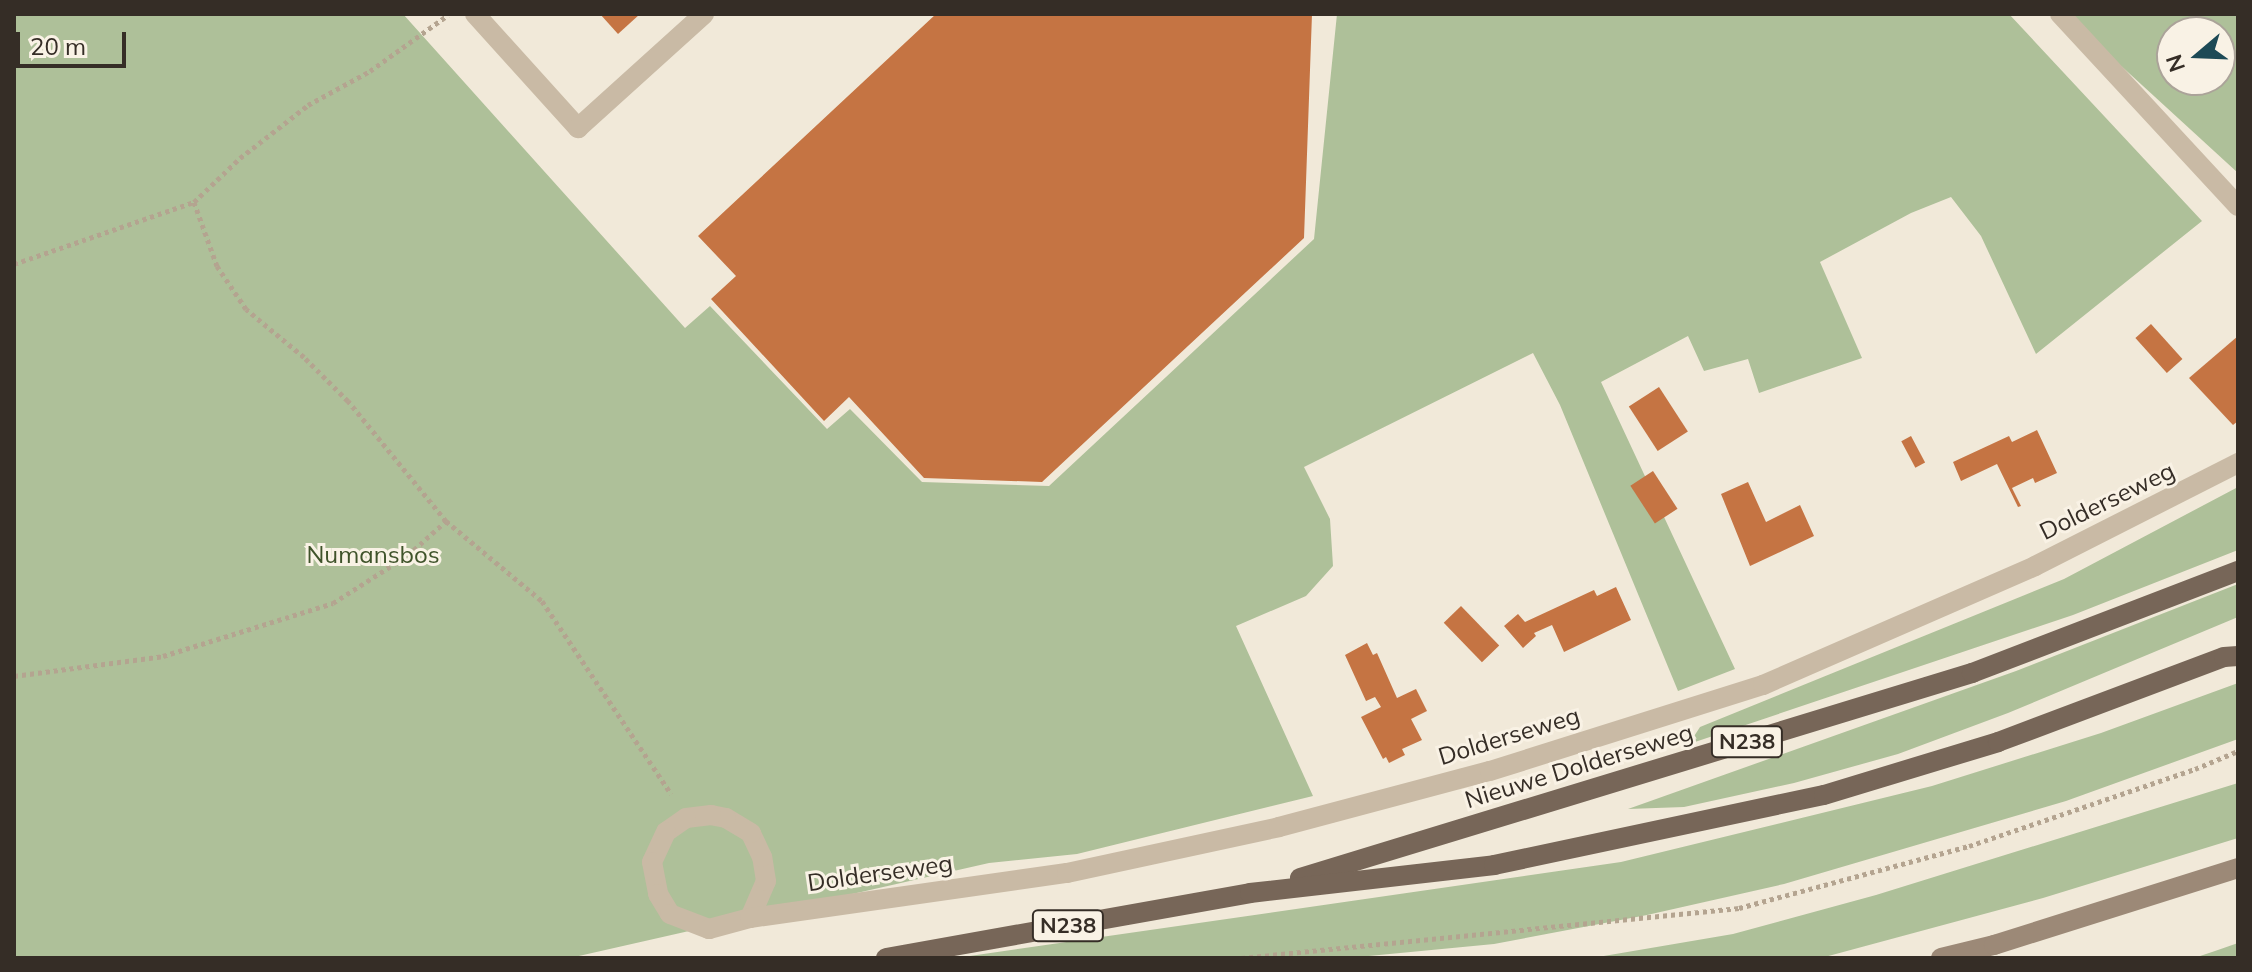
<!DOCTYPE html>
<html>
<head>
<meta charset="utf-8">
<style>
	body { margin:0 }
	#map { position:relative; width:2252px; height:972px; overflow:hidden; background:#f1e9d9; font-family:Mulish,sans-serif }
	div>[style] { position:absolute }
	.green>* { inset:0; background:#aec099 }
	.building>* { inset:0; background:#c57443; transform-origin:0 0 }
	.path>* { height:5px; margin-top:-2.5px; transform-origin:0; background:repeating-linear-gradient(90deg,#b4a490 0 4px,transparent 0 8px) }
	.service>* { height:20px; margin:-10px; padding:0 10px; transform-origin:10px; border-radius:10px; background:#c9baa5 }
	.minor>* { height:20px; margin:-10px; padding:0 10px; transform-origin:10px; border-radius:10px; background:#c9baa5 }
	.secondary>* { height:20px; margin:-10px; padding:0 10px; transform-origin:10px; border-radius:10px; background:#9c8977 }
	.primary>* { height:20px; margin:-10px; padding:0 10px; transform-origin:10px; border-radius:10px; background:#776658 }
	span { translate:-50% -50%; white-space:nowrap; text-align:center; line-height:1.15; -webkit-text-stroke:6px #f9f2e5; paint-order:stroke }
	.shield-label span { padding:2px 6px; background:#f9f2e5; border:2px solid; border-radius:6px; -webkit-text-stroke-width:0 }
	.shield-label { font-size:22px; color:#352d26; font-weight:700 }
	.street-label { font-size:24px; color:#352d26 }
	.park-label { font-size:24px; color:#3f532a }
	.frame { position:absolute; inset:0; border:16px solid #352d26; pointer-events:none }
	.north { position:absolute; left:2156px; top:16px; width:80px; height:80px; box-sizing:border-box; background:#f9f2e5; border:2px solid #aba399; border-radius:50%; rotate:251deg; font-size:22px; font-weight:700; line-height:32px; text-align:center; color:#352d26 }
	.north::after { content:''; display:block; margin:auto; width:28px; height:36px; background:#1d4a56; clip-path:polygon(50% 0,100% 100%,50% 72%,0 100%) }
	.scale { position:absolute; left:16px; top:32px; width:110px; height:36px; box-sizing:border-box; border:4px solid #352d26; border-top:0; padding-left:10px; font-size:24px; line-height:28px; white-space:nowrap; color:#352d26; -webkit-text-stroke:6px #f9f2e5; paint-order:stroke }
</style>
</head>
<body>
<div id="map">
	<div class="green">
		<i style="clip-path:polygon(14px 14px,403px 14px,685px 328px,710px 306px,827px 429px,850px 409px,922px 482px,1049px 486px,1314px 239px,1337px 14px,2009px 14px,2202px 221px,2036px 354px,1981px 236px,1951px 197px,1911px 213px,1820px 262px,1862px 358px,1759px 393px,1748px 359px,1704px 371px,1688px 336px,1601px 382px,1735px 669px,1678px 691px,1560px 405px,1533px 353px,1304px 467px,1330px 519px,1333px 566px,1306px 596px,1236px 626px,1313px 796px,1077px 854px,989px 863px,570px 958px,14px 958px)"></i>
		<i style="clip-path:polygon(evenodd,2072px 14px,2238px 14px,2238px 173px,2107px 53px,2072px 14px,2172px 32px,2220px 32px,2220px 80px,2172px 80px,2172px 32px)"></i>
		<i style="clip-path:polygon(2238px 487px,2238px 550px,2073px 615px,1689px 744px,1700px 727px,2064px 579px)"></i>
		<i style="clip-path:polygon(2238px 584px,2238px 617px,2008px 713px,1898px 754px,1794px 783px,1684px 807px,1628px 809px,2016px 671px)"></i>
		<i style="clip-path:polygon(2238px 683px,2238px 739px,2066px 801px,1784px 884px,1647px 915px,1494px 944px,1348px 958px,956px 958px,1621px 862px,1932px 786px,2101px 733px)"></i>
		<i style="clip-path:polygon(2238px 783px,2238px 838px,2043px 898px,1821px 958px,1592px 958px,1733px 934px,1876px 895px)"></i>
		<i style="clip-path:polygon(2238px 943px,2238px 958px,2194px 958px,2215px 951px)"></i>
	</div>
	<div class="building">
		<i style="clip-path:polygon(600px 14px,640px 14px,618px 34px)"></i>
		<i style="clip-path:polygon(936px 14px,1312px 14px,1304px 238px,1042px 482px,924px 478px,849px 397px,824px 421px,711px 299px,736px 276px,698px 236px)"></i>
		<i style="left:2151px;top:324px;width:47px;height:21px;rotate:48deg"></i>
		<i style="clip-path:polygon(2238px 336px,2238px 421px,2233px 425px,2189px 378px)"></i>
		<i style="left:1659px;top:387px;width:53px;height:36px;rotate:57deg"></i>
		<i style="clip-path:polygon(2037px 430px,2057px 473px,2035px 483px,2033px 478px,2012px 488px,2021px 506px,2018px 507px,1997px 464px,1961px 481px,1953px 462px,2009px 436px,2012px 442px)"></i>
		<i style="left:1911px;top:436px;width:30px;height:11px;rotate:62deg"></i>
		<i style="left:1653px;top:471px;width:45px;height:27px;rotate:57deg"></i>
		<i style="clip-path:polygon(1748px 482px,1766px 522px,1800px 505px,1814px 536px,1750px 566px,1721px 494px)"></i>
		<i style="clip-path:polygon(1616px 587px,1631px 620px,1564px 652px,1552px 625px,1534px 633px,1536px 636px,1523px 648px,1504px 626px,1518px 614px,1525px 622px,1594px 590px,1597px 596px)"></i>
		<i style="left:1461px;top:606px;width:55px;height:24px;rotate:46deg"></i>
		<i style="clip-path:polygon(1367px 643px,1373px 655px,1377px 653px,1397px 698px,1416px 689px,1427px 711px,1411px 719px,1422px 740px,1402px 749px,1405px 755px,1389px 763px,1386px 757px,1383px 759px,1361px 717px,1381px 707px,1375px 697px,1366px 701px,1345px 655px)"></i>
	</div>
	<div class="path">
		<i style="left:14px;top:264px;width:190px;rotate:-19deg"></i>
		<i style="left:446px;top:521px;width:155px;rotate:-129.2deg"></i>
		<i style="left:348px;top:401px;width:62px;rotate:-135deg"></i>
		<i style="left:304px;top:357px;width:75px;rotate:-140.4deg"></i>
		<i style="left:246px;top:309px;width:52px;rotate:-124deg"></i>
		<i style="left:217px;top:266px;width:68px;rotate:-109.8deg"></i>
		<i style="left:194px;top:202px;width:64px;rotate:-43.7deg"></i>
		<i style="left:240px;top:158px;width:86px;rotate:-37.9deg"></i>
		<i style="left:308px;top:105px;width:71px;rotate:-28.7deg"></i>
		<i style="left:370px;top:71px;width:96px;rotate:-35.7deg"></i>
		<i style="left:14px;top:676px;width:150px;rotate:-7.6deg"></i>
		<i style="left:163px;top:656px;width:178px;rotate:-17.3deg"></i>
		<i style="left:333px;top:603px;width:89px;rotate:-32.6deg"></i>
		<i style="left:408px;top:555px;width:51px;rotate:-41.8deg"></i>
		<i style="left:446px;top:521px;width:125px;rotate:39.8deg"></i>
		<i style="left:542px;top:601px;width:232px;rotate:56.2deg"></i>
		<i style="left:1241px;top:958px;width:501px;rotate:-5.73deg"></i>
		<i style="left:1739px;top:908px;width:238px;rotate:-15.1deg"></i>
		<i style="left:1969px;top:846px;width:239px;rotate:-18.8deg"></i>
		<i style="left:2195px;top:769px;width:47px;rotate:-22.7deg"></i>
	</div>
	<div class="service">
		<i style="left:475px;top:14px;width:154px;rotate:47.9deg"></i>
		<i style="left:578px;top:128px;width:170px;rotate:-42.1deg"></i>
	</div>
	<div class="minor">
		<i style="left:2060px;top:14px;width:262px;rotate:47.2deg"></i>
		<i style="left:750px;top:918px;width:40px;rotate:-66.6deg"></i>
		<i style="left:766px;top:881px;width:24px;rotate:-99deg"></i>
		<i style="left:762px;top:857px;width:26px;rotate:-115deg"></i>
		<i style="left:751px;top:833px;width:29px;rotate:-149deg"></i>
		<i style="left:726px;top:818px;width:15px;rotate:-169deg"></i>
		<i style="left:711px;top:815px;width:25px;rotate:173deg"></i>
		<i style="left:686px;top:818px;width:24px;rotate:145deg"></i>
		<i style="left:666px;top:832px;width:33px;rotate:115deg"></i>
		<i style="left:652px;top:862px;width:33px;rotate:79deg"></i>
		<i style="left:658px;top:894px;width:23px;rotate:59deg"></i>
		<i style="left:670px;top:914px;width:42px;rotate:21deg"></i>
		<i style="left:709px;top:929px;width:42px;rotate:-15deg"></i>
		<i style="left:750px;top:918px;width:320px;rotate:-8.1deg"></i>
		<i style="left:1067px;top:873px;width:217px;rotate:-12.2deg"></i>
		<i style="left:1279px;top:827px;width:218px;rotate:-14.9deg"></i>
		<i style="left:1490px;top:771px;width:286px;rotate:-17.5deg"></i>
		<i style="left:1763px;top:685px;width:297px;rotate:-23.6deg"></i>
		<i style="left:2035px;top:566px;width:228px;rotate:-26.9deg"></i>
	</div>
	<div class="secondary">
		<i style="left:1941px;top:958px;width:55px;rotate:-13.8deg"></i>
		<i style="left:1994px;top:945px;width:256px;rotate:-17.5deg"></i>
	</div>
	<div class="primary">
		<i style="left:1300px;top:878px;width:703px;rotate:-16.96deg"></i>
		<i style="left:1972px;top:673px;width:285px;rotate:-21deg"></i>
		<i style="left:886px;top:958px;width:370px;rotate:-10.1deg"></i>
		<i style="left:1250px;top:893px;width:246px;rotate:-6.5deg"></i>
		<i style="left:1494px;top:865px;width:337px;rotate:-12deg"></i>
		<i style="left:1824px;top:795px;width:182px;rotate:-16.9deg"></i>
		<i style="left:1998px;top:742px;width:241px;rotate:-20.6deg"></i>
		<i style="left:2224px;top:657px;width:14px;rotate:-4deg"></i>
	</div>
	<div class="shield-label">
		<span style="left:1747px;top:742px">N238</span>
		<span style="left:1068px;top:926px">N238</span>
	</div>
	<div class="street-label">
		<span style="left:2107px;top:501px;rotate:-26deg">Dolderseweg</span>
		<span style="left:1509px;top:736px;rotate:-17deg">Dolderseweg</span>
		<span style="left:1579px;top:766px;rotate:-17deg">Nieuwe Dolderseweg</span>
		<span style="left:880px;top:873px;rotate:-8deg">Dolderseweg</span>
	</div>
	<div class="park-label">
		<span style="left:373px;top:555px">Numansbos</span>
	</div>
	<div class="frame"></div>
	<div class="north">N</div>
	<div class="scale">20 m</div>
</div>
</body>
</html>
